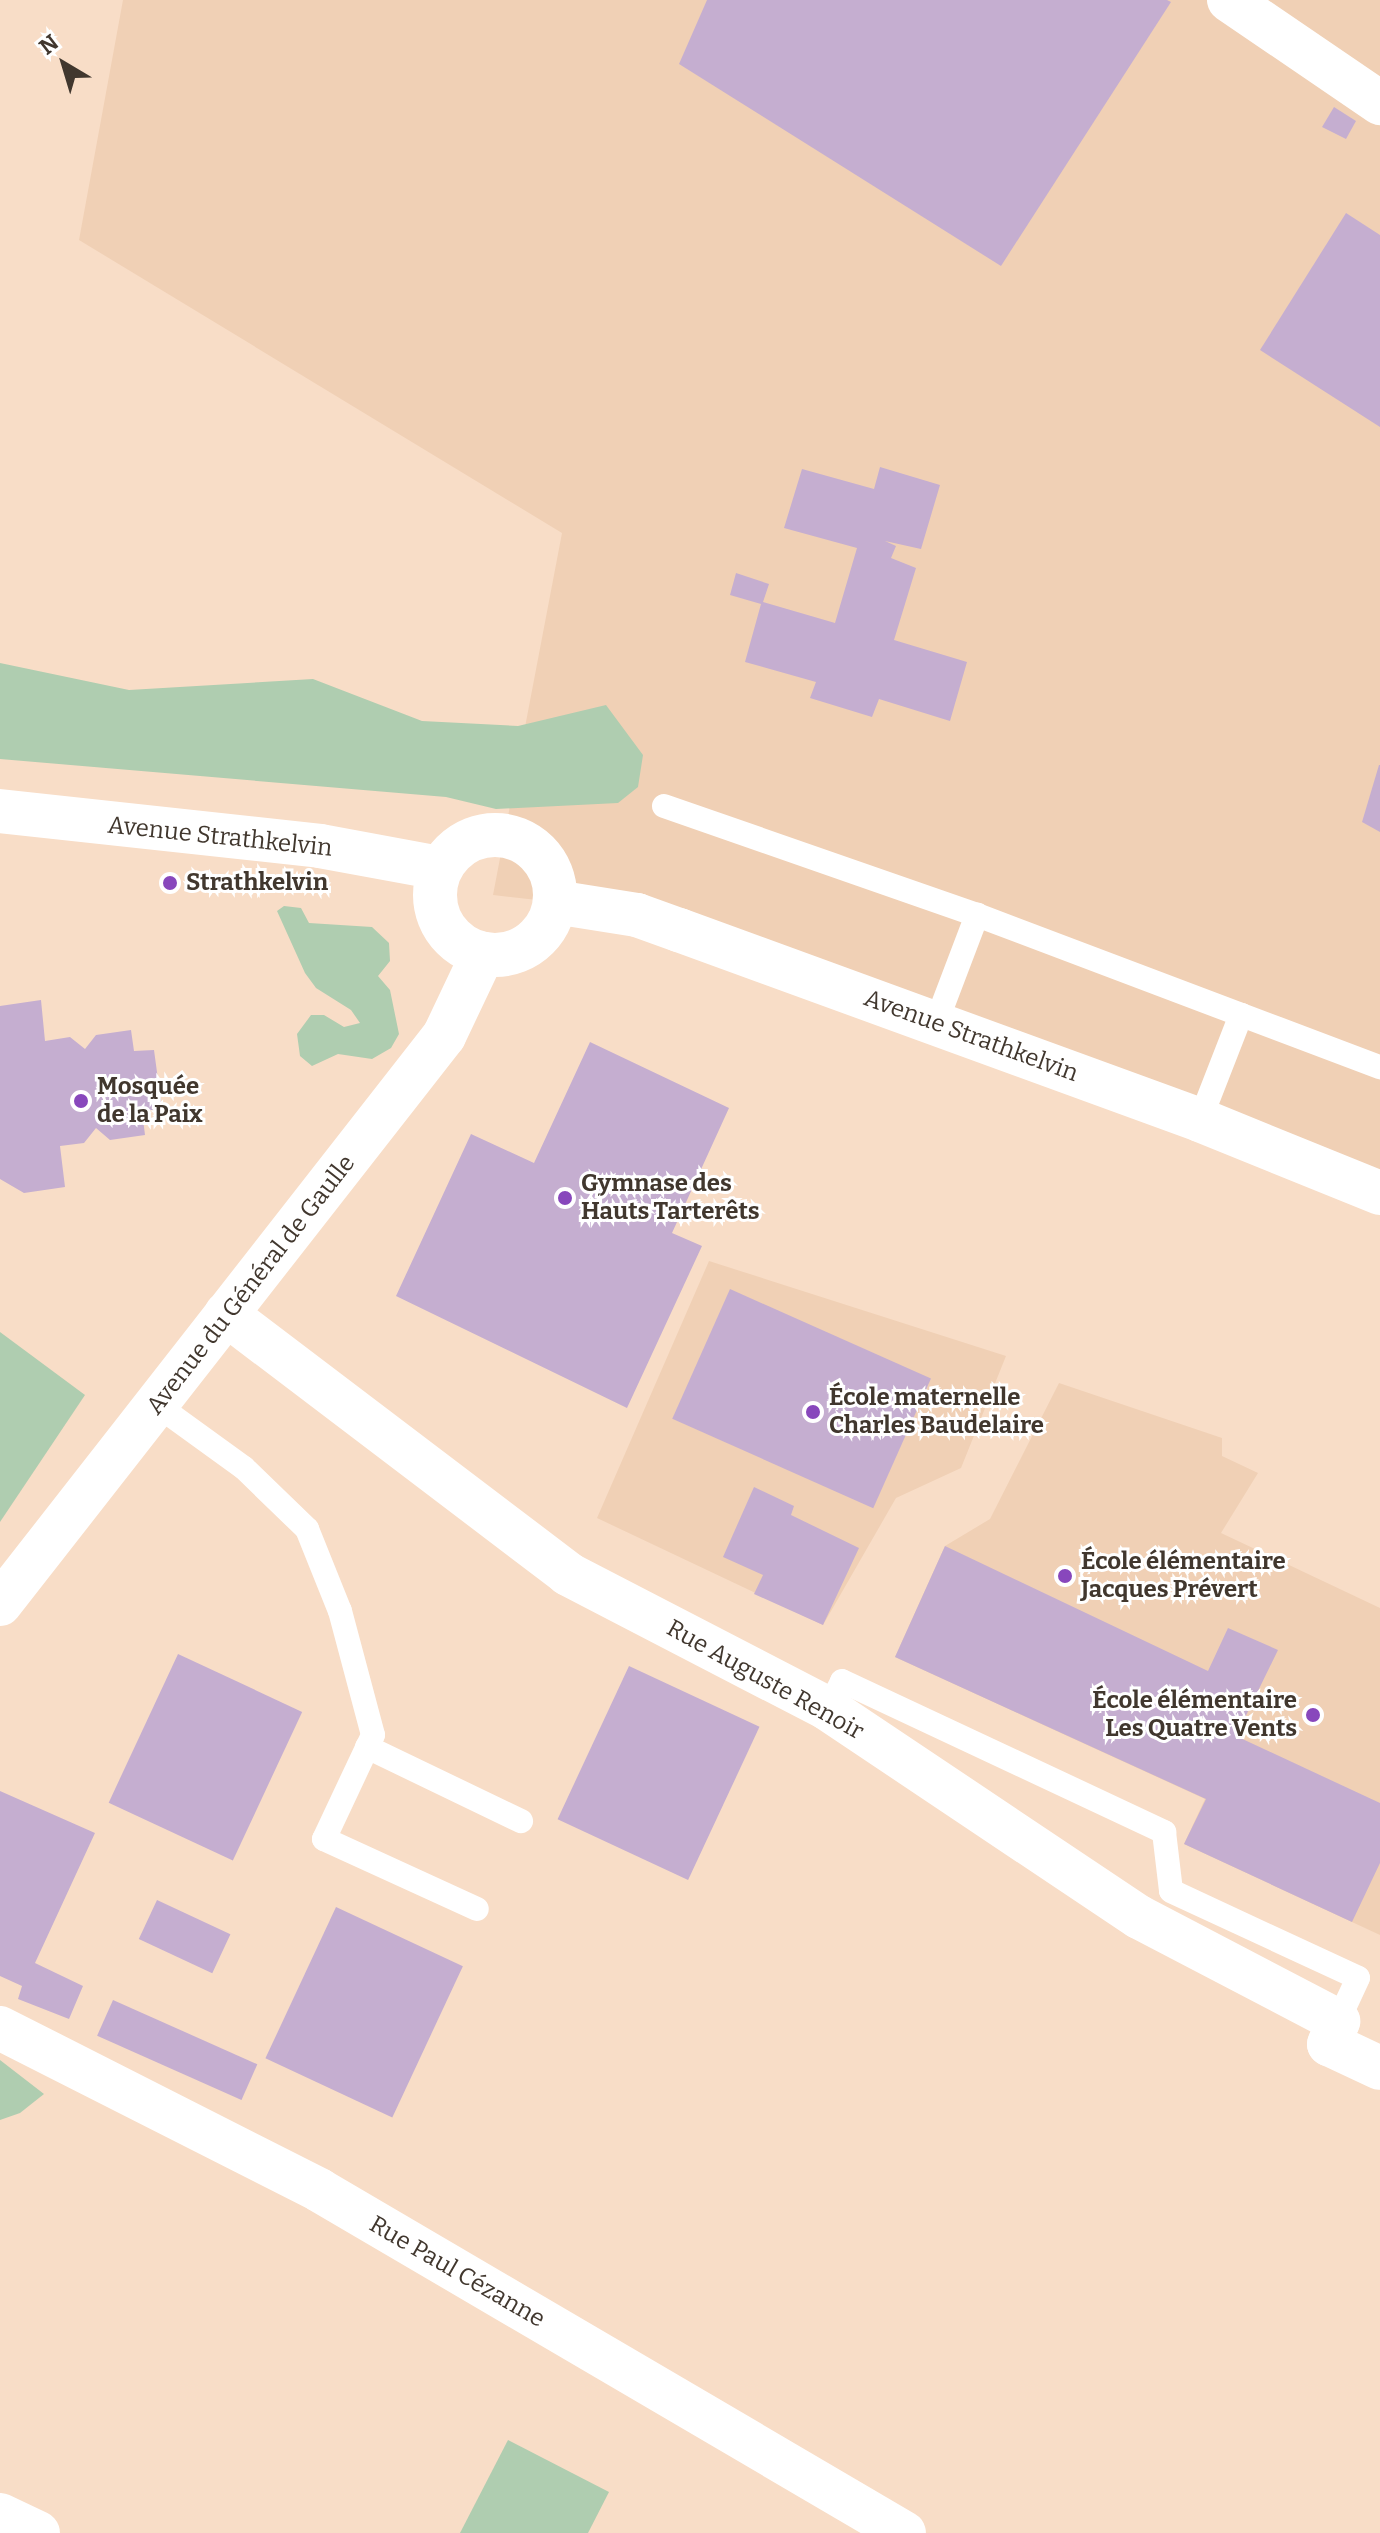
<!DOCTYPE html>
<html>
<head>
<meta charset="utf-8">
<style>
	body { margin:0 }
	#map { position:relative; width:1380px; height:2533px; overflow:hidden; background:#f8ddc7; font-family:Bitter,serif }
	div>[style] { position:absolute }
	.built>* { inset:0; background:#f0d0b5 }
	.green>* { inset:0; background:#afcdb0 }
	.building>* { inset:0; background:#c5aed0; transform-origin:0 0 }
	.lane>* { height:24px; margin:-12px; padding:0 12px; transform-origin:12px; border-radius:12px; background:#fff }
	.street>* { height:44px; margin:-22px; padding:0 22px; transform-origin:22px; border-radius:22px; background:#fff }
	.secondary>* { height:44px; margin:-22px; padding:0 22px; transform-origin:22px; border-radius:22px; background:#fff }
	.secondary>.ring { margin:-22px; padding:0; box-sizing:content-box; background:none; border:44px solid #fff; border-radius:50% }
	.dots>* { width:22px; height:22px; translate:-50% -50%; box-sizing:border-box; border:4px solid #fff; border-radius:50% }
	span { translate:-50% -50%; white-space:nowrap; text-align:center; line-height:1.15; -webkit-text-stroke:6px #fff; paint-order:stroke }
	.street-label { font-size:24px; color:#41372e }
	.poi-label { font-size:24px; color:#41372e; font-weight:700 }
	.left { translate:0 -50%; text-align:left }
	.right { translate:-100% -50%; text-align:right }
	.north { position:absolute; left:24px; top:24px; width:80px; height:80px; -webkit-text-stroke:6px #fff; paint-order:stroke; rotate:322deg; font-size:22px; font-weight:700; line-height:32px; text-align:center; color:#41372e }
	.north::after { content:''; display:block; margin:auto; width:28px; height:36px; background:#41372e; clip-path:polygon(50% 0,100% 100%,50% 72%,0 100%) }
</style>
</head>
<body>
<div id="map">
	<div class="built">
		<i style="clip-path:polygon(123px 0,1380px 0,1380px 1193px,555px 902px,493px 895px,562px 533px,79px 240px)"></i>
		<i style="clip-path:polygon(709px 1261px,1006px 1356px,961px 1468px,896px 1498px,823px 1625px,597px 1518px)"></i>
		<i style="clip-path:polygon(1059px 1383px,1222px 1438px,1222px 1456px,1258px 1473px,1221px 1533px,1380px 1608px,1380px 1935px,1184px 1844px,1205px 1799px,895px 1657px,945px 1546px,990px 1519px)"></i>
	</div>
	<div class="green">
		<i style="clip-path:polygon(0 663px,129px 690px,313px 679px,422px 721px,518px 726px,606px 705px,643px 755px,638px 787px,618px 803px,496px 809px,446px 797px,0 759px)"></i>
		<i style="clip-path:polygon(284px 906px,301px 908px,309px 923px,372px 927px,389px 943px,390px 961px,378px 976px,390px 990px,399px 1034px,391px 1048px,372px 1059px,338px 1054px,312px 1066px,300px 1056px,297px 1034px,311px 1015px,324px 1015px,344px 1027px,360px 1023px,351px 1010px,316px 988px,305px 973px,277px 911px)"></i>
		<i style="clip-path:polygon(0 1332px,85px 1395px,0 1522px)"></i>
		<i style="clip-path:polygon(0 2060px,44px 2094px,20px 2113px,0 2120px)"></i>
		<i style="clip-path:polygon(508px 2440px,609px 2492px,588px 2533px,460px 2533px)"></i>
	</div>
	<div class="building">
		<i style="clip-path:polygon(707px 0,1167px 0,1171px 2px,1001px 266px,679px 64px)"></i>
		<i style="clip-path:polygon(1334px 107px,1356px 121px,1346px 139px,1322px 127px)"></i>
		<i style="clip-path:polygon(1346px 213px,1380px 235px,1380px 427px,1260px 350px)"></i>
		<i style="clip-path:polygon(880px 467px,940px 485px,921px 549px,885px 541px,896px 546px,891px 558px,916px 568px,894px 640px,967px 662px,950px 721px,879px 699px,872px 717px,810px 698px,816px 682px,745px 662px,761px 604px,730px 595px,736px 573px,769px 584px,763px 602px,835px 623px,857px 548px,784px 528px,802px 469px,874px 489px)"></i>
		<i style="clip-path:polygon(1379px 765px,1380px 765px,1380px 832px,1362px 822px)"></i>
		<i style="clip-path:polygon(41px 1000px,45px 1041px,70px 1037px,85px 1049px,96px 1035px,131px 1030px,134px 1051px,154px 1050px,162px 1109px,142px 1111px,145px 1135px,110px 1140px,96px 1128px,84px 1143px,60px 1146px,65px 1187px,24px 1193px,0 1179px,0 1006px)"></i>
		<i style="clip-path:polygon(590px 1042px,729px 1108px,672px 1233px,702px 1246px,627px 1408px,396px 1296px,471px 1134px,534px 1163px)"></i>
		<i style="left:730px;top:1289px;width:220px;height:142px;rotate:24deg"></i>
		<i style="clip-path:polygon(754px 1487px,794px 1506px,791px 1515px,859px 1548px,823px 1625px,754px 1594px,763px 1575px,723px 1557px)"></i>
		<i style="clip-path:polygon(945px 1546px,1208px 1671px,1228px 1628px,1278px 1650px,1236px 1736px,1380px 1803px,1380px 1863px,1352px 1922px,1184px 1844px,1206px 1799px,895px 1657px)"></i>
		<i style="left:178px;top:1654px;width:137px;height:164px;rotate:25deg"></i>
		<i style="left:629px;top:1666px;width:144px;height:169px;rotate:25deg"></i>
		<i style="clip-path:polygon(0 1791px,95px 1833px,35px 1963px,83px 1986px,69px 2019px,18px 1999px,22px 1986px,0 1976px)"></i>
		<i style="left:157px;top:1900px;width:81px;height:43px;rotate:25deg"></i>
		<i style="left:336px;top:1907px;width:140px;height:167px;rotate:25deg"></i>
		<i style="left:113px;top:2000px;width:158px;height:39px;rotate:24deg"></i>
	</div>
	<div class="lane">
		<i style="left:664px;top:806px;width:331px;rotate:19.2deg"></i>
		<i style="left:977px;top:915px;width:431px;rotate:20.7deg"></i>
		<i style="left:936px;top:1023px;width:116px;rotate:-69.2deg"></i>
		<i style="left:1200px;top:1120px;width:113px;rotate:-68.7deg"></i>
		<i style="left:157px;top:1405px;width:107px;rotate:35.9deg"></i>
		<i style="left:244px;top:1468px;width:88px;rotate:44.1deg"></i>
		<i style="left:307px;top:1529px;width:88px;rotate:68.1deg"></i>
		<i style="left:340px;top:1611px;width:128px;rotate:75.1deg"></i>
		<i style="left:373px;top:1735px;width:115px;rotate:115.2deg"></i>
		<i style="left:324px;top:1839px;width:168px;rotate:24.6deg"></i>
		<i style="left:828px;top:1709px;width:31px;rotate:-63deg"></i>
		<i style="left:842px;top:1681px;width:356px;rotate:25.1deg"></i>
		<i style="left:1164px;top:1832px;width:59px;rotate:83.2deg"></i>
		<i style="left:1171px;top:1891px;width:206px;rotate:24.9deg"></i>
		<i style="left:1358px;top:1978px;width:47px;rotate:114.9deg"></i>
		<i style="left:367px;top:1747px;width:171px;rotate:25.7deg"></i>
	</div>
	<div class="street">
		<i style="left:1229px;top:0;width:183px;rotate:34.3deg"></i>
		<i style="left:226px;top:1314px;width:430px;rotate:37.2deg"></i>
		<i style="left:568px;top:1574px;width:293px;rotate:27.4deg"></i>
		<i style="left:828px;top:1709px;width:374px;rotate:33.8deg"></i>
		<i style="left:1139px;top:1917px;width:225px;rotate:27.6deg"></i>
		<i style="left:1338px;top:2021px;width:25px;rotate:111deg"></i>
		<i style="left:1329px;top:2044px;width:56px;rotate:25.2deg"></i>
		<i style="left:0;top:2028px;width:358px;rotate:26.9deg"></i>
		<i style="left:319px;top:2190px;width:678px;rotate:30.38deg"></i>
		<i style="left:0;top:2515px;width:42px;rotate:25.3deg"></i>
	</div>
	<div class="secondary">
		<i style="left:0;top:811px;width:322px;rotate:6.2deg"></i>
		<i style="left:320px;top:846px;width:122px;rotate:10.4deg"></i>
		<i class="ring" style="left:435px;top:835px;width:76px;height:76px"></i>
		<i style="left:555px;top:902px;width:83px;rotate:9deg"></i>
		<i style="left:637px;top:915px;width:45px;rotate:19.7deg"></i>
		<i style="left:679px;top:930px;width:555px;rotate:20.04deg"></i>
		<i style="left:1200px;top:1120px;width:194px;rotate:22.1deg"></i>
		<i style="left:0;top:1604px;width:721px;rotate:-51.99deg"></i>
		<i style="left:444px;top:1036px;width:91px;rotate:-64.6deg"></i>
	</div>
	<div class="dots">
		<i style="left:170px;top:883px;background:#8847bc"></i>
		<i style="left:81px;top:1101px;background:#8847bc"></i>
		<i style="left:565px;top:1198px;background:#8847bc"></i>
		<i style="left:813px;top:1412px;background:#8847bc"></i>
		<i style="left:1065px;top:1576px;background:#8847bc"></i>
		<i style="left:1313px;top:1715px;background:#8847bc"></i>
	</div>
	<div class="street-label">
		<span style="left:220px;top:837px;rotate:6deg">Avenue Strathkelvin</span>
		<span style="left:971px;top:1036px;rotate:20deg">Avenue Strathkelvin</span>
		<span style="left:251px;top:1285px;rotate:-52deg">Avenue du Général de Gaulle</span>
		<span style="left:765px;top:1680px;rotate:29deg">Rue Auguste Renoir</span>
		<span style="left:457px;top:2272px;rotate:30deg">Rue Paul Cézanne</span>
	</div>
	<div class="poi-label">
		<span class="left" style="left:186px;top:883px">Strathkelvin</span>
		<span class="left" style="left:97px;top:1101px">Mosquée<br>de la Paix</span>
		<span class="left" style="left:581px;top:1198px">Gymnase des<br>Hauts Tarterêts</span>
		<span class="left" style="left:829px;top:1412px">École maternelle<br>Charles Baudelaire</span>
		<span class="left" style="left:1081px;top:1576px">École élémentaire<br>Jacques Prévert</span>
		<span class="right" style="left:1297px;top:1715px">École élémentaire<br>Les Quatre Vents</span>
	</div>
	<div class="north">N</div>
</div>
</body>
</html>
